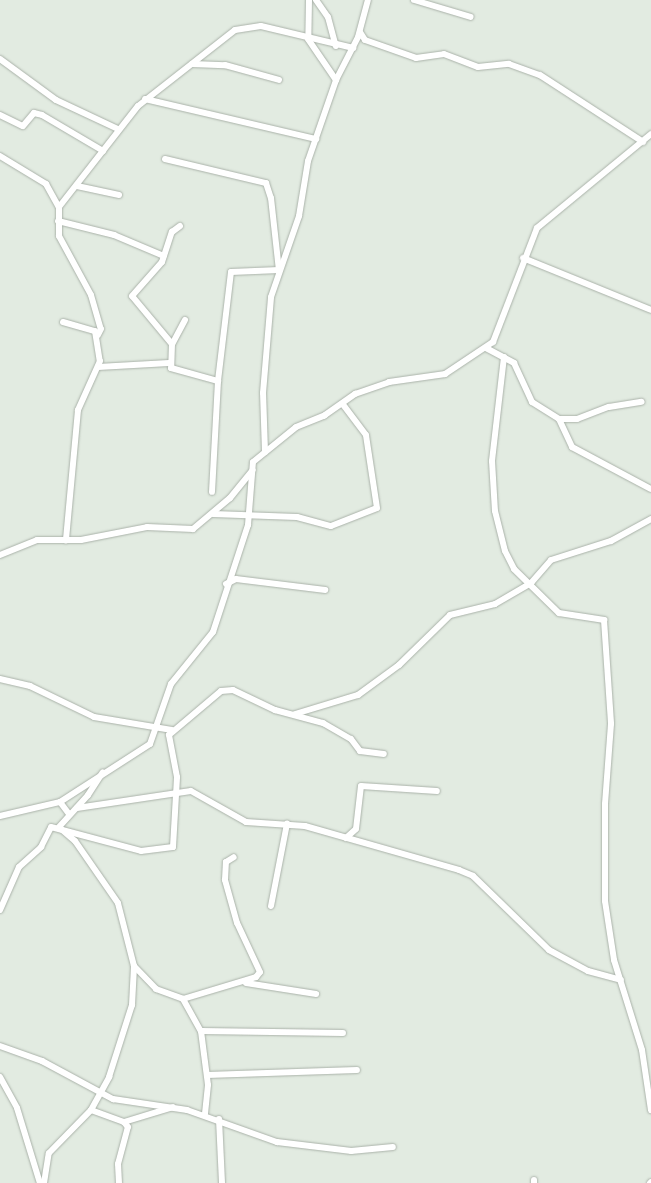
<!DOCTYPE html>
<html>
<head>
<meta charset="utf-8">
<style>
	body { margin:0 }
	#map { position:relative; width:651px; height:1183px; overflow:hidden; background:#e2ebe1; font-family:Lato,sans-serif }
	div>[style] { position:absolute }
	.roads { filter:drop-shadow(0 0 1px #aab2a9) drop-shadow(0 0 1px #aab2a9) }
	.minor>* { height:6px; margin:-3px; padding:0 3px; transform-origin:3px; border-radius:3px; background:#fff }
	span { translate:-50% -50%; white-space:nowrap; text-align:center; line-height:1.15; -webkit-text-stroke:4.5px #fff; paint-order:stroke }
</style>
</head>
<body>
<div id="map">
	<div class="roads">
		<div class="minor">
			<i style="left:309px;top:0;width:39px;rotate:91deg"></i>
			<i style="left:308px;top:39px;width:50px;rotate:55.7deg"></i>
			<i style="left:316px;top:0;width:21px;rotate:55deg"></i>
			<i style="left:328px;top:17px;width:30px;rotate:75deg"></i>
			<i style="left:414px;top:0;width:59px;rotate:16.6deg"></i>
			<i style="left:360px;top:32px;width:9px;rotate:58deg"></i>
			<i style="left:365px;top:40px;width:54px;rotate:19.4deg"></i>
			<i style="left:416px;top:58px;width:28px;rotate:-8deg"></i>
			<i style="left:444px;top:54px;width:36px;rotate:21deg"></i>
			<i style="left:478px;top:67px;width:31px;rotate:-6deg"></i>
			<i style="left:509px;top:64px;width:33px;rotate:20deg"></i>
			<i style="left:540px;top:75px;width:123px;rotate:33deg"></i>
			<i style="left:0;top:59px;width:69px;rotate:36.2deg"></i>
			<i style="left:56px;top:100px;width:68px;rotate:25.1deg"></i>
			<i style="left:192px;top:64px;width:33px;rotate:2deg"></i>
			<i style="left:225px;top:65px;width:56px;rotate:15.5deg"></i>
			<i style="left:145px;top:99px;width:176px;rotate:13.2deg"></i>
			<i style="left:0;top:115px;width:25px;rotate:26deg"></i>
			<i style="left:23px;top:126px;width:17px;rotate:-50deg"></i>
			<i style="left:34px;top:113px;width:8px;rotate:14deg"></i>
			<i style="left:42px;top:115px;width:71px;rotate:30.5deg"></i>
			<i style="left:0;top:156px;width:54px;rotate:31.3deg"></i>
			<i style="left:46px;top:184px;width:26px;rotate:61deg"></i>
			<i style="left:59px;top:207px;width:29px;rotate:90deg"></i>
			<i style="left:59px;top:236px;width:67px;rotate:61.5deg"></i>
			<i style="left:91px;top:295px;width:35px;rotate:74deg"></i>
			<i style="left:101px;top:329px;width:7px;rotate:117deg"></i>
			<i style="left:165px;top:159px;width:104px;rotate:13.4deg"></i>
			<i style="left:266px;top:183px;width:16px;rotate:72deg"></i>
			<i style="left:271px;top:198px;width:72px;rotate:83.7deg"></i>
			<i style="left:279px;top:270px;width:48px;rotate:177.6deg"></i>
			<i style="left:231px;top:272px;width:110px;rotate:96.8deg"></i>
			<i style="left:218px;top:381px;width:111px;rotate:93.1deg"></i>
			<i style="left:77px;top:186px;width:43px;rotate:12.1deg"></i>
			<i style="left:59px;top:207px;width:128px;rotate:-52deg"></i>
			<i style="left:138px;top:106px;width:123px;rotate:-38.1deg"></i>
			<i style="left:235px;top:30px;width:26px;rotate:-9deg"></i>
			<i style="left:261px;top:26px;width:95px;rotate:13.4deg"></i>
			<i style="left:58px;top:221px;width:58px;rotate:14deg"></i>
			<i style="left:114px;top:235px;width:54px;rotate:22.8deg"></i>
			<i style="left:523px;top:258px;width:138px;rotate:22.1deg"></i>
			<i style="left:185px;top:320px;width:27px;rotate:118deg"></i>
			<i style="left:172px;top:344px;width:24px;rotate:92deg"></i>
			<i style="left:171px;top:368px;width:49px;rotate:15.5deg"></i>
			<i style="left:63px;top:322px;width:33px;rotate:16deg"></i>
			<i style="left:95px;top:331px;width:30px;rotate:81deg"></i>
			<i style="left:100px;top:361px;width:54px;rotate:114.2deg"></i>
			<i style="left:78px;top:410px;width:131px;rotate:95.3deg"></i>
			<i style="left:172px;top:344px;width:62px;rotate:-129.8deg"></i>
			<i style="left:132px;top:296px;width:45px;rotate:-48.6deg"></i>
			<i style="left:162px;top:262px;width:32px;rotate:-72deg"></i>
			<i style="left:172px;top:232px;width:10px;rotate:-37deg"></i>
			<i style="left:486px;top:348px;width:32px;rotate:28deg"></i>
			<i style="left:514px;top:363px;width:43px;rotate:65.2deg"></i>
			<i style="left:532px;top:402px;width:32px;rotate:32deg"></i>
			<i style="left:559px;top:419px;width:18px"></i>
			<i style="left:577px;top:419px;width:34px;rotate:-21deg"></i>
			<i style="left:609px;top:407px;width:33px;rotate:-9deg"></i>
			<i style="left:504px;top:357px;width:105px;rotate:96.6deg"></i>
			<i style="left:492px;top:461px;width:50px;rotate:86.6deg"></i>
			<i style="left:495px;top:511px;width:41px;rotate:76deg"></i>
			<i style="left:505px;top:551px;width:20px;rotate:63deg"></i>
			<i style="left:514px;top:569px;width:63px;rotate:44.4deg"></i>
			<i style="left:559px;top:613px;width:46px;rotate:8.8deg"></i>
			<i style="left:604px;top:620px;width:104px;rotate:86.1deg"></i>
			<i style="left:611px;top:724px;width:80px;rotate:94.3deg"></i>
			<i style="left:605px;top:804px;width:97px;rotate:90deg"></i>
			<i style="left:605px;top:901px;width:60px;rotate:81.3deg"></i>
			<i style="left:614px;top:960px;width:94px;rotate:72.7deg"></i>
			<i style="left:642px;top:1050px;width:61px;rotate:81.5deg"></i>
			<i style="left:98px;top:367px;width:71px;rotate:-3.2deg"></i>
			<i style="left:559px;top:419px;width:31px;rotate:65deg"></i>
			<i style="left:572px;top:447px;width:89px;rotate:28deg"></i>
			<i style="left:265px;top:452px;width:59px;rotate:-91.9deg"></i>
			<i style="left:263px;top:393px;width:96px;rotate:-85.2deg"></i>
			<i style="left:271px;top:297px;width:86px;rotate:-70.9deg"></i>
			<i style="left:299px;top:216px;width:56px;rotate:-80.7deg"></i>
			<i style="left:308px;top:161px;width:86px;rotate:-70.9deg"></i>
			<i style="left:336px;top:80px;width:48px;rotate:-62.9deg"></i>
			<i style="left:358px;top:37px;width:38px;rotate:-75deg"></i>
			<i style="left:213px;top:514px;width:84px;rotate:2deg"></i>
			<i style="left:297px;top:517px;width:35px;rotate:15deg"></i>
			<i style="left:331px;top:526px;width:49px;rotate:-21.4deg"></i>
			<i style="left:377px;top:508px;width:74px;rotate:-98.6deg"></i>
			<i style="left:366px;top:435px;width:39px;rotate:-127deg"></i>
			<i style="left:0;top:555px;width:40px;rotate:-22deg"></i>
			<i style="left:37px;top:540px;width:44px"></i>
			<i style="left:81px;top:540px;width:67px;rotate:-11.1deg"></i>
			<i style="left:147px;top:527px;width:46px;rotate:2.5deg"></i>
			<i style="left:193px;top:529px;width:48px;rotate:-40deg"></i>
			<i style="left:230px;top:498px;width:36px;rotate:-51deg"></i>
			<i style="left:226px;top:584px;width:11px;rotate:-27deg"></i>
			<i style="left:236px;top:579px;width:90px;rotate:7deg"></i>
			<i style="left:0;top:679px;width:31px;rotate:13deg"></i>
			<i style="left:30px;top:686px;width:71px;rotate:25.8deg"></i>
			<i style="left:94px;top:717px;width:79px;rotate:9.5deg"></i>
			<i style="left:295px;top:714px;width:66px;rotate:-16.8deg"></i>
			<i style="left:358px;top:695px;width:51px;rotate:-36.2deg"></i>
			<i style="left:399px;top:665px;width:71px;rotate:-44.4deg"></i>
			<i style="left:450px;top:615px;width:46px;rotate:-13.7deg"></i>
			<i style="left:495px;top:604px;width:42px;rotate:-30.3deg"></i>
			<i style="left:531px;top:583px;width:30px;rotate:-49deg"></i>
			<i style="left:551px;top:560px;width:63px;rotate:-17.6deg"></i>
			<i style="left:611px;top:541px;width:46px;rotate:-28.8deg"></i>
			<i style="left:60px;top:802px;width:15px;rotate:53deg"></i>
			<i style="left:77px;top:808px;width:115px;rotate:-8.5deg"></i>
			<i style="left:191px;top:791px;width:63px;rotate:29.4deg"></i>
			<i style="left:246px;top:822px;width:59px;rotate:3.9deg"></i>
			<i style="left:305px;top:826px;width:160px;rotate:15.9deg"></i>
			<i style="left:459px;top:870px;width:15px;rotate:23deg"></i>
			<i style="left:473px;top:876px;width:106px;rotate:44.2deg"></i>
			<i style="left:549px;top:950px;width:44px;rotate:28.3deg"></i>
			<i style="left:588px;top:971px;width:34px;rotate:15deg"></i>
			<i style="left:0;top:816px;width:62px;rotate:-13.1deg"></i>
			<i style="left:60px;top:802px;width:107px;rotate:-32.8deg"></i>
			<i style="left:150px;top:744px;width:64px;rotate:-70.7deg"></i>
			<i style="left:171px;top:684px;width:67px;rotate:-51.1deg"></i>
			<i style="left:213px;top:632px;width:113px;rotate:-71.9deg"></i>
			<i style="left:248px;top:525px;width:63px;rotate:-85.5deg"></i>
			<i style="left:253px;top:462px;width:55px;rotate:-39.1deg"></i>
			<i style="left:296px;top:427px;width:31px;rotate:-22deg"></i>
			<i style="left:325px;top:415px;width:37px;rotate:-35deg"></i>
			<i style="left:355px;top:394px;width:36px;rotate:-19deg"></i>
			<i style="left:389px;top:382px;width:57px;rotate:-8.1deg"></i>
			<i style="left:445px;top:374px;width:58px;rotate:-33.7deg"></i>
			<i style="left:493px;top:342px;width:122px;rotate:-68.9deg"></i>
			<i style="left:537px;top:228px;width:148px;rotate:-39.5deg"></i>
			<i style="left:59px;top:827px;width:43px;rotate:-47.8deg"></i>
			<i style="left:88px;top:795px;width:27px;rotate:-57deg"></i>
			<i style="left:346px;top:838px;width:13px;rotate:-42deg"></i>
			<i style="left:356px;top:829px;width:43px;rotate:-83.4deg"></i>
			<i style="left:361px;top:786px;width:76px;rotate:3.8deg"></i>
			<i style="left:271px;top:906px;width:84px;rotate:-79deg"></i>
			<i style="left:0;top:910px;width:47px;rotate:-66.2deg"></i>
			<i style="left:19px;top:867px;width:30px;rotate:-42deg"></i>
			<i style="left:41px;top:847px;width:22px;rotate:-63deg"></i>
			<i style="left:51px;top:827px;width:93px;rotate:14.9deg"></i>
			<i style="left:141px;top:851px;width:32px;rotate:-7deg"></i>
			<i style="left:173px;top:847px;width:70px;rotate:-86.7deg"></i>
			<i style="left:177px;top:777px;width:43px;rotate:-100.8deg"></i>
			<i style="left:169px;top:735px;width:68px;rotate:-40.2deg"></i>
			<i style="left:221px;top:691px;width:12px;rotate:-5deg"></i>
			<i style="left:233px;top:690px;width:47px;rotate:25.5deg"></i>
			<i style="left:275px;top:710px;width:50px;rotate:15.2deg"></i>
			<i style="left:323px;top:723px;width:32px;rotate:30deg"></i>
			<i style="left:351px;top:739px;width:15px;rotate:53deg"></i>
			<i style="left:360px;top:751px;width:24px;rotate:7deg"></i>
			<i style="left:134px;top:966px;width:32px;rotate:46deg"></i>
			<i style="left:156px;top:989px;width:29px;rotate:20deg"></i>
			<i style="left:183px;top:999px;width:76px;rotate:-16.8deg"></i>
			<i style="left:256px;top:977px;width:6px;rotate:-51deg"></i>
			<i style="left:260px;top:972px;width:54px;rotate:-115.1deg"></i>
			<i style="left:237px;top:923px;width:45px;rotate:-105.6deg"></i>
			<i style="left:225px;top:880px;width:18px;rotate:-87deg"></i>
			<i style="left:226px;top:862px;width:9px;rotate:-32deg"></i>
			<i style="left:246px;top:983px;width:71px;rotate:8.9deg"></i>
			<i style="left:183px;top:999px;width:37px;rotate:61deg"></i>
			<i style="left:201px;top:1031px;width:54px;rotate:82.6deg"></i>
			<i style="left:208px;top:1085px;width:30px;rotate:96deg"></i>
			<i style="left:201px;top:1031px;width:142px;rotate:0.8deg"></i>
			<i style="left:0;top:1046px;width:45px;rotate:19.7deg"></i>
			<i style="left:42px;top:1061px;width:81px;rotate:28.2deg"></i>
			<i style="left:113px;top:1099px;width:75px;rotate:8.5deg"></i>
			<i style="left:187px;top:1110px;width:96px;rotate:19.6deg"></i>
			<i style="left:277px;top:1142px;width:75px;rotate:6.9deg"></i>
			<i style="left:351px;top:1151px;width:42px;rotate:-5.4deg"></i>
			<i style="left:207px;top:1075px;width:150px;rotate:-1.9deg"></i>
			<i style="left:0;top:1077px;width:35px;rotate:61deg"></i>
			<i style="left:17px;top:1108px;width:78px;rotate:73deg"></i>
			<i style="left:91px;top:1110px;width:35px;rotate:20deg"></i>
			<i style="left:124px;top:1122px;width:51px;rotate:-17deg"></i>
			<i style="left:219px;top:1119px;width:64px;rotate:87.3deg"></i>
			<i style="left:534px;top:1180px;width:3px;rotate:90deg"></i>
			<i style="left:44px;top:1183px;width:30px;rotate:-81deg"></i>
			<i style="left:49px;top:1153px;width:60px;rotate:-45.7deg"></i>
			<i style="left:91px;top:1110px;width:38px;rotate:-61deg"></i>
			<i style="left:109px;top:1077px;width:76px;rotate:-72.3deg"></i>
			<i style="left:132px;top:1005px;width:39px;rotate:-87deg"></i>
			<i style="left:134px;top:966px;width:65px;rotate:-104.3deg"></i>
			<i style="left:118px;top:903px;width:75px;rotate:-124.7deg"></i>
			<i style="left:75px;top:841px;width:18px;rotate:-139deg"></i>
			<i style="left:119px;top:1183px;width:19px;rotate:-93deg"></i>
			<i style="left:118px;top:1164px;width:38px;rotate:-75deg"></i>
			<i style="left:128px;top:1127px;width:6px;rotate:-129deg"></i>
			<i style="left:650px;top:1183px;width:1px;rotate:-45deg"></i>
		</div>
	</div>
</div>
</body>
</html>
